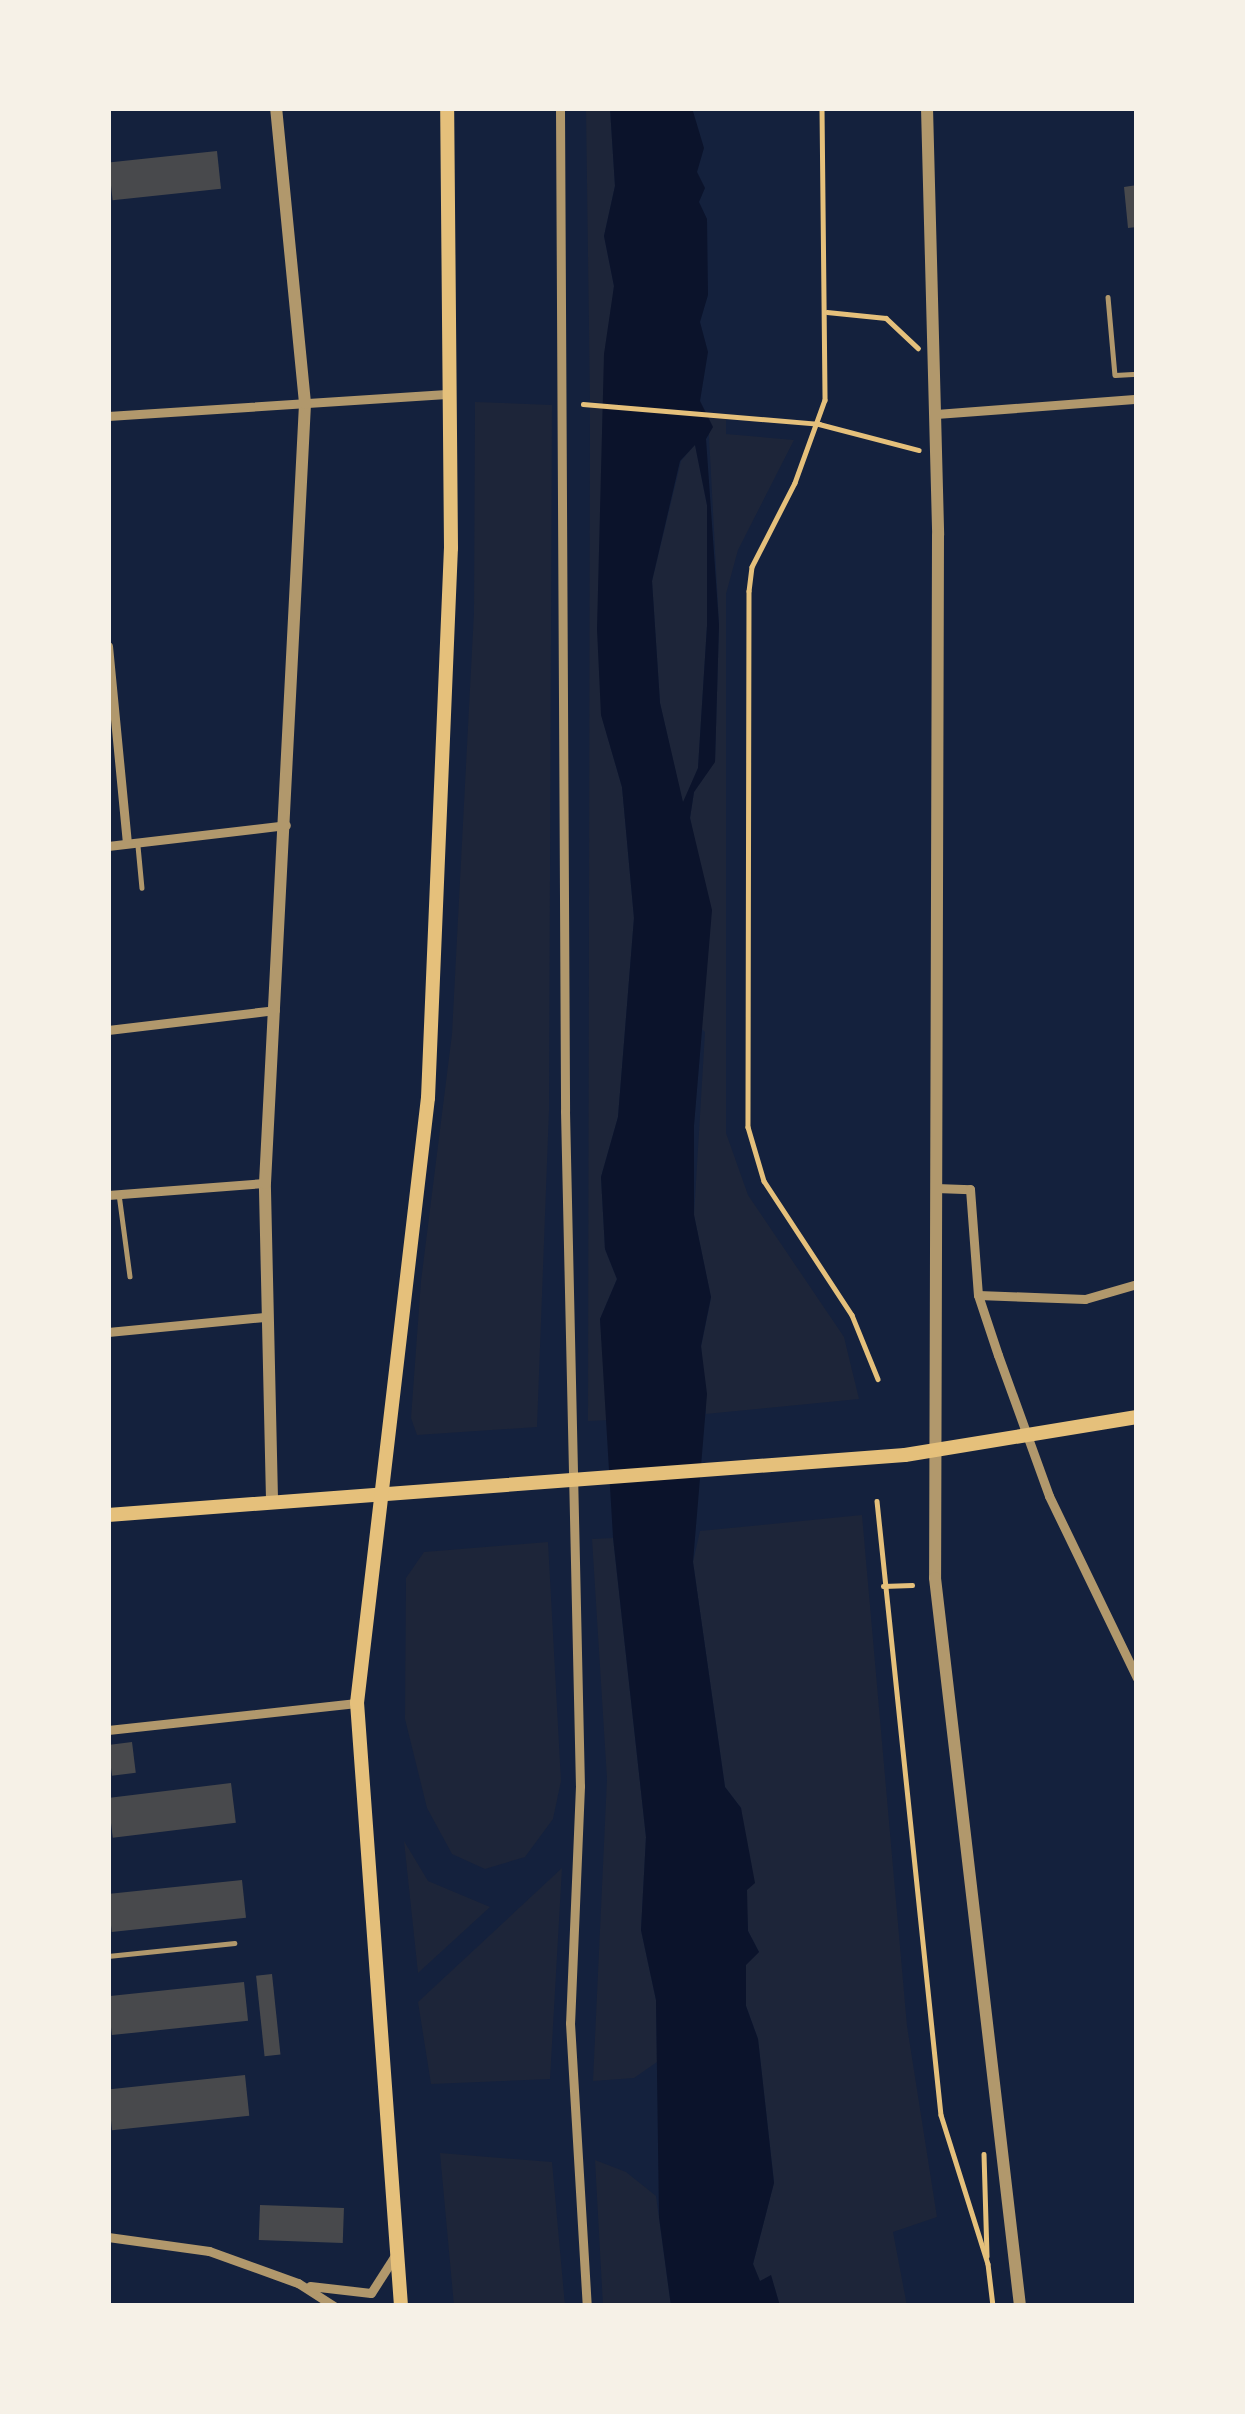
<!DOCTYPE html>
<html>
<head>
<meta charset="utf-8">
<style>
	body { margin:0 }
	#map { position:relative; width:1245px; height:2414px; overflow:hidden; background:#14213d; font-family:"Fira Sans",sans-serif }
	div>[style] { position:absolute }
	.green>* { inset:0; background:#1d2539 }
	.water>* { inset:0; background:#0b132b }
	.building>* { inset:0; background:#48494c; transform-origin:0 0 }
	.path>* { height:4.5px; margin:-2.25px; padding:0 2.25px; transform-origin:2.25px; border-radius:2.25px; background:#e5c07b }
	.service>* { height:4.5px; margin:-2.25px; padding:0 2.25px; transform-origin:2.25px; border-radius:2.25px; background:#b1986c }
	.minor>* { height:9px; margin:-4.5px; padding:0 4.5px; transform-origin:4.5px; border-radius:4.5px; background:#b1986c }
	.tertiary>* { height:12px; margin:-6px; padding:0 6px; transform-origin:6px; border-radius:6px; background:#b1986c }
	.secondary>* { height:14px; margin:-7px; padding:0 7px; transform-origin:7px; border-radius:7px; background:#e5c07b }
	span { translate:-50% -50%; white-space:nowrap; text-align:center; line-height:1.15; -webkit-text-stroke:10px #f6f1e7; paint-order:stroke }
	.frame { position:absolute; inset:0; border:111px solid #f6f1e7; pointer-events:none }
</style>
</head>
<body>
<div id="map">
	<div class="green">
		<i style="clip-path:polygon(586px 108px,610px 108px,615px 186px,604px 236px,614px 286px,603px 403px,590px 401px)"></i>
		<i style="clip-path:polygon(475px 402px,552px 405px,549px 1110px,537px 1427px,417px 1435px,411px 1418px,421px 1281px,452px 1034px,474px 612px)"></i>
		<i style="clip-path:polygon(590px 407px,603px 408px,601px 714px,622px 787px,634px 918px,618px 1117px,601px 1177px,605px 1249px,617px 1279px,600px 1319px,609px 1420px,588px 1421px)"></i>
		<i style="clip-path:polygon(708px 418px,726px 419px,726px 434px,794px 440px,738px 550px,726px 594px,726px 1133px,748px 1195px,844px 1337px,859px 1399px,706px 1414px,701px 1347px,711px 1298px,694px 1215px,705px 1032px,698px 1025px,698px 857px,690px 818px,694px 792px,715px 761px,719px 625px)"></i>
		<i style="clip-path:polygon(695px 444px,707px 505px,707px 626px,698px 768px,683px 805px,660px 703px,652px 581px,681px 461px)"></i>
		<i style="clip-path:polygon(862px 1515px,907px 2026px,937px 2217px,893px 2232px,907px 2306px,780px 2306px,771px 2276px,760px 2282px,753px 2264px,774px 2182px,758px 2039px,746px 2006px,746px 1964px,759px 1952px,748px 1931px,741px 1808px,725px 1787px,693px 1562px,700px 1531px)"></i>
		<i style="clip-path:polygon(613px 1538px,646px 1837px,641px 1930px,656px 2000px,657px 2062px,634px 2078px,593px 2081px,607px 1779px,592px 1539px)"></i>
		<i style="clip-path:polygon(548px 1542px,561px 1781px,553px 1819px,525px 1857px,485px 1869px,452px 1854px,427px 1808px,405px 1719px,406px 1578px,424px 1552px)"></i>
		<i style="clip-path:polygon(404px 1841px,428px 1881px,490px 1907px,418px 1973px)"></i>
		<i style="clip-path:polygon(562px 1868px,550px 2079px,431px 2084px,418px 2002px)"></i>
		<i style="clip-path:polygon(440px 2153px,552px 2162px,565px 2306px,454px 2306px)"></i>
		<i style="clip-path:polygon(595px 2160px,626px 2172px,656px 2196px,671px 2306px,603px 2306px)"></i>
	</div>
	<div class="water">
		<i style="clip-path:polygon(evenodd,610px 108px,692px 108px,704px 148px,697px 172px,705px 188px,699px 202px,707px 219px,708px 295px,700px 322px,708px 352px,700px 401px,713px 427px,706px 439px,719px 625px,715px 762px,694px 792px,690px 818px,712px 910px,694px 1126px,694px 1215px,711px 1297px,701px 1346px,707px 1394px,693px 1562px,725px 1787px,741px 1808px,755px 1883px,747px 1890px,748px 1931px,759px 1952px,746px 1965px,746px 2006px,758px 2039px,774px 2183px,753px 2264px,760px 2281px,771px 2275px,780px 2306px,671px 2306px,659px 2217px,656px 2000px,641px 1930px,646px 1837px,613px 1537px,600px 1319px,617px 1279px,605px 1249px,601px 1177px,618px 1117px,634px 918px,622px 787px,601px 715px,597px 629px,604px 354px,614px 286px,604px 236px,615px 186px,610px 108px,695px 445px,707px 505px,707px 626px,698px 768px,683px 802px,660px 703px,652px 581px,680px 461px,695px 445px)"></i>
	</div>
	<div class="building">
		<i style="left:217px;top:151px;width:38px;height:109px;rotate:84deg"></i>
		<i style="clip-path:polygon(1137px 185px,1137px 227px,1128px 228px,1124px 187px)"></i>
		<i style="left:132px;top:1742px;width:31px;height:24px;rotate:83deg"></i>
		<i style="left:231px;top:1783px;width:40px;height:124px;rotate:83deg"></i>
		<i style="left:242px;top:1880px;width:38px;height:135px;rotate:84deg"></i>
		<i style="left:272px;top:1974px;width:81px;height:16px;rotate:84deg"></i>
		<i style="left:244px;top:1982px;width:39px;height:137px;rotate:84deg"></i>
		<i style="left:245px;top:2075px;width:41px;height:138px;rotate:84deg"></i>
		<i style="left:260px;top:2205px;width:84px;height:35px;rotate:2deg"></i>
	</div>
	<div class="path">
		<i style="left:822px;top:108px;width:292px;rotate:89.4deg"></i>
		<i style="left:825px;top:400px;width:88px;rotate:109.9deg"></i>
		<i style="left:795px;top:483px;width:94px;rotate:117.1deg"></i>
		<i style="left:752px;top:567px;width:24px;rotate:97deg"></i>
		<i style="left:749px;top:591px;width:536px;rotate:90.11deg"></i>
		<i style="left:748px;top:1127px;width:56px;rotate:73.5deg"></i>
		<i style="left:764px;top:1181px;width:160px;rotate:56.7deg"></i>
		<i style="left:852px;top:1315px;width:69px;rotate:67.9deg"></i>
		<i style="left:827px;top:312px;width:59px;rotate:5.8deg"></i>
		<i style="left:886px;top:318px;width:44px;rotate:43.2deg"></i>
		<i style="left:583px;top:404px;width:237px;rotate:4.8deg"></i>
		<i style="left:819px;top:424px;width:103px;rotate:14.6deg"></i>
		<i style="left:877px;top:1501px;width:617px;rotate:84.05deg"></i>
		<i style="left:941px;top:2115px;width:156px;rotate:72.5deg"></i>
		<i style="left:988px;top:2264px;width:42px;rotate:83.2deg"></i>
		<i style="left:883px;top:1586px;width:29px;rotate:-2deg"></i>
		<i style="left:984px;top:2154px;width:102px;rotate:88.3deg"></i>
	</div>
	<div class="service">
		<i style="left:1108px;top:297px;width:78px;rotate:84.9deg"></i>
		<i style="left:1115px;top:375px;width:22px;rotate:-3deg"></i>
		<i style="left:138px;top:846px;width:42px;rotate:84.6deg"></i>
		<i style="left:119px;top:1194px;width:83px;rotate:82.4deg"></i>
		<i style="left:108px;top:1956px;width:127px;rotate:-5.9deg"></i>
	</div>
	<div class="minor">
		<i style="left:560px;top:108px;width:1003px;rotate:89.71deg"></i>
		<i style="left:565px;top:1111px;width:675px;rotate:88.73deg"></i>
		<i style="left:580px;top:1786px;width:237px;rotate:92.4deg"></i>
		<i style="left:570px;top:2023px;width:284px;rotate:86.6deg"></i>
		<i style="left:936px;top:414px;width:202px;rotate:-4.3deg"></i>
		<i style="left:108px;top:416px;width:343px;rotate:-3.7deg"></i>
		<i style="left:108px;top:646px;width:198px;rotate:84.5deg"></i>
		<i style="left:108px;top:846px;width:179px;rotate:-6.7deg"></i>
		<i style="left:108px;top:1030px;width:168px;rotate:-6.8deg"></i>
		<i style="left:936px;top:1188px;width:34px;rotate:2deg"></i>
		<i style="left:970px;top:1189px;width:106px;rotate:85.7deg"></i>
		<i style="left:978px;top:1295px;width:63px;rotate:71.6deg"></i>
		<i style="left:998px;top:1355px;width:150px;rotate:70.1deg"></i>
		<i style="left:1049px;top:1496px;width:202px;rotate:64.2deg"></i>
		<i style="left:108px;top:1195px;width:157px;rotate:-4.4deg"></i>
		<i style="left:978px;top:1295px;width:107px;rotate:2.1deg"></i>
		<i style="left:1085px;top:1299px;width:54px;rotate:-16.1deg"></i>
		<i style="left:108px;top:1332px;width:157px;rotate:-5.5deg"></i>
		<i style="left:108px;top:1730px;width:250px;rotate:-6.2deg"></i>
		<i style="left:108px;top:2237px;width:102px;rotate:7.9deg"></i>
		<i style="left:209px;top:2251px;width:95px;rotate:19.8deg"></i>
		<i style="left:298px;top:2283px;width:43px;rotate:32.6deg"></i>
		<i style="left:310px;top:2286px;width:61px;rotate:6.5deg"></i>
		<i style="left:371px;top:2293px;width:46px;rotate:-57.3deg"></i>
	</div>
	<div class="tertiary">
		<i style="left:927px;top:108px;width:427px;rotate:88.5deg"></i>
		<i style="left:938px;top:535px;width:1043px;rotate:90.16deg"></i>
		<i style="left:935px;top:1578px;width:733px;rotate:83.34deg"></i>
		<i style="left:272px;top:1499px;width:316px;rotate:-91.3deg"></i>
		<i style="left:265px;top:1183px;width:781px;rotate:-87.06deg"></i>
		<i style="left:305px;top:403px;width:296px;rotate:-95.6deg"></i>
	</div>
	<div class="secondary">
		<i style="left:108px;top:1515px;width:799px;rotate:-4.31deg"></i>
		<i style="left:905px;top:1455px;width:235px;rotate:-9.3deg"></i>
		<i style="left:401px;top:2306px;width:605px;rotate:-94.17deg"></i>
		<i style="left:357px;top:1703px;width:609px;rotate:-83.31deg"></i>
		<i style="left:428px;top:1098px;width:550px;rotate:-87.61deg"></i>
		<i style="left:451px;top:548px;width:440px;rotate:-90.5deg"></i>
	</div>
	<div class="frame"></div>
</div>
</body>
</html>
